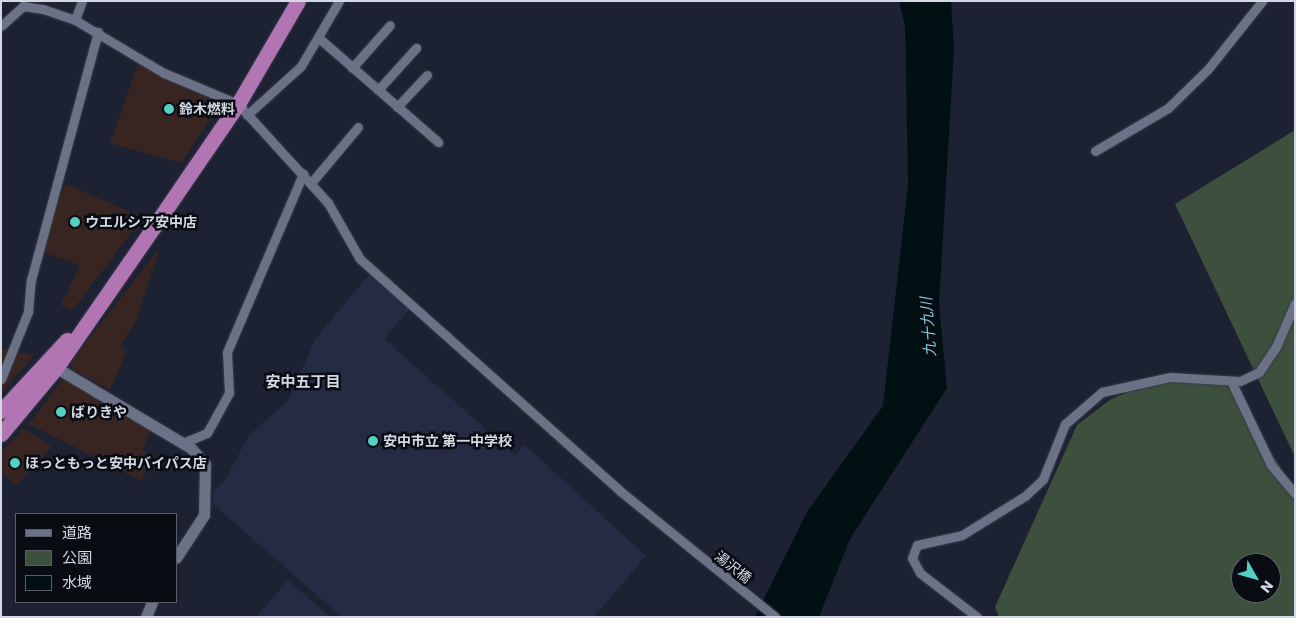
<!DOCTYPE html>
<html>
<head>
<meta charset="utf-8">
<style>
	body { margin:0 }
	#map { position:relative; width:1296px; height:618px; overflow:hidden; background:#1d2233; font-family:Poppins,"Noto Sans JP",sans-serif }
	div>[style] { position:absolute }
	.commercial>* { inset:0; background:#382521 }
	.built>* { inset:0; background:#242b42 }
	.green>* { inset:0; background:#3c503d }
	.water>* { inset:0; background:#001013 }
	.roads { filter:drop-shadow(0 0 1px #383c4a) drop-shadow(0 0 1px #383c4a) }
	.street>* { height:9px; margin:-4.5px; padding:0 4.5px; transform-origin:4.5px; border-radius:4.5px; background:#6b7286 }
	.secondary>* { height:11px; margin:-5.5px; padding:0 5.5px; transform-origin:5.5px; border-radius:5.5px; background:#6b7286 }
	.highway>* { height:15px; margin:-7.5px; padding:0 7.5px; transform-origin:7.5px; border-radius:7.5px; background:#b275b3 }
	.dots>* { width:14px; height:14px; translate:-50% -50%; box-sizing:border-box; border:2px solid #0a0c13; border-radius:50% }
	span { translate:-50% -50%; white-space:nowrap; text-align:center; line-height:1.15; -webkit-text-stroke:5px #0a0c13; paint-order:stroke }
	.poi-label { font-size:14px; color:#d4d8e4; font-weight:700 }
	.left { translate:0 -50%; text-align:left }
	.street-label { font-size:14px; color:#d4d8e4 }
	.water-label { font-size:15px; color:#80cfda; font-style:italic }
	.neighbourhood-label { font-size:15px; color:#d4d8e4; font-weight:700 }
	.frame { position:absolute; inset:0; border:2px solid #d4d8e4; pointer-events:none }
	.legend { position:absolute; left:15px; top:513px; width:162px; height:90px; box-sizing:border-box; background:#0a0c13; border:1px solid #5b5e67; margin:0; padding:6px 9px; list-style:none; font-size:15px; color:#d4d8e4 }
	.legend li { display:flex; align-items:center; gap:10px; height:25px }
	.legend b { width:25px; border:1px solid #5b5e67 }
	.north { position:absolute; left:1231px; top:553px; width:50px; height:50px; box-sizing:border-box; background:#0a0c13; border:1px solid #5b5e67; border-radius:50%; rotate:128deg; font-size:14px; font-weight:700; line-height:20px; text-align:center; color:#d4d8e4 }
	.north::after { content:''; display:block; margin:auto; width:18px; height:22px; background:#55cec4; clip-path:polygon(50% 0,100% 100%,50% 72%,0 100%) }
</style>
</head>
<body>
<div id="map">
	<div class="commercial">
		<i style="clip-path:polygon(140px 59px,218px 100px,212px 117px,181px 163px,110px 143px)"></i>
		<i style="clip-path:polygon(65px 184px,143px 217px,72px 311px,61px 305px,80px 265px,42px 252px)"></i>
		<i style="clip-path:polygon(160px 247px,135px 322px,120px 347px,127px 351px,110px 390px,71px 368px,71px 362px)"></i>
		<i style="clip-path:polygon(1px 349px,34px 355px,1px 394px)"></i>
		<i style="clip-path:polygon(64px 377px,152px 429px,142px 450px,152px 457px,142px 481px,29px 424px)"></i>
		<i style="clip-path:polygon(23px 428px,51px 446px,17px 485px,1px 473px,1px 452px)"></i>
	</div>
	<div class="built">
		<i style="clip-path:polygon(371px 272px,411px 307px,384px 339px,515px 455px,525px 445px,646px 556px,594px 617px,342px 617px,213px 504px,214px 490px,225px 481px,248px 436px,287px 402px,316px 338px)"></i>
		<i style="clip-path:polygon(288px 580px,330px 617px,256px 617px)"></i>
	</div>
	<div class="green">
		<i style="clip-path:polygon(1295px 130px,1295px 457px,1175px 204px)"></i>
		<i style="clip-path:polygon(evenodd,1190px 376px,1222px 383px,1236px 394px,1295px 491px,1295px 617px,999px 617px,995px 607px,1077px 425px,1111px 399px,1148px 384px,1190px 376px,1241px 563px,1271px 563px,1271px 593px,1241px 593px,1241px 563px)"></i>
	</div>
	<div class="water">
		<i style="clip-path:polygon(899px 1px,951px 1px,954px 49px,939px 304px,947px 388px,850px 539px,819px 617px,755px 617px,807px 512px,883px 406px,908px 184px,905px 26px)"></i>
	</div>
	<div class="roads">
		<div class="street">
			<i style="left:75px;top:20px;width:20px;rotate:-70deg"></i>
			<i style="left:1px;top:26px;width:30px;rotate:-42deg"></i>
			<i style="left:23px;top:6px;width:20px;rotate:9deg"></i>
			<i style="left:43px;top:9px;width:34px;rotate:19deg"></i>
			<i style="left:75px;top:20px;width:104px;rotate:30.8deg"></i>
			<i style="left:164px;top:73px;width:80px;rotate:22.7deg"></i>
			<i style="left:238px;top:104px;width:134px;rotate:47.7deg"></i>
			<i style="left:328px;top:203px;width:64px;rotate:60.3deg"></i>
			<i style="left:360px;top:259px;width:347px;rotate:41.7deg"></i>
			<i style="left:619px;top:490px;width:201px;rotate:39.1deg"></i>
			<i style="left:320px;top:39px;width:157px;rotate:41.1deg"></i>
			<i style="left:352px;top:68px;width:57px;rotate:-48.5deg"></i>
			<i style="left:378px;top:90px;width:57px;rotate:-47.9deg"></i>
			<i style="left:397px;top:107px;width:44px;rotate:-46.8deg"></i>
			<i style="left:247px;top:115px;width:73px;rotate:-42.2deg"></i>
			<i style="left:301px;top:66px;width:75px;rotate:-59.7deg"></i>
			<i style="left:1095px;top:151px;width:85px;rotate:-30.5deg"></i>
			<i style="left:1168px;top:108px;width:56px;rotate:-44.3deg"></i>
			<i style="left:1208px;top:69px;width:87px;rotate:-51.5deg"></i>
			<i style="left:311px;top:183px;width:73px;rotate:-50deg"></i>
			<i style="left:1px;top:379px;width:72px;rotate:-68.1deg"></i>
			<i style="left:28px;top:312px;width:32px;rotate:-85deg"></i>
			<i style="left:31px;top:280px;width:257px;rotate:-74.9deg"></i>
			<i style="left:1231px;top:381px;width:93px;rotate:64.5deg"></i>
			<i style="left:1271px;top:465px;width:38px;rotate:50deg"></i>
			<i style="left:183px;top:443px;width:26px;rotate:-23deg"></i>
			<i style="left:207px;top:433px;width:46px;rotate:-61.2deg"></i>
			<i style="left:229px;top:393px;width:41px;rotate:-92.8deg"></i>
			<i style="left:227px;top:352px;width:194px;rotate:-66.9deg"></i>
			<i style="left:977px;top:617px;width:72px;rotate:-142.3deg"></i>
			<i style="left:920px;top:573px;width:17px;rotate:-118deg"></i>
			<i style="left:912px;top:558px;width:14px;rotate:-69deg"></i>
			<i style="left:917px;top:545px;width:46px;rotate:-12.5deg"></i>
			<i style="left:962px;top:535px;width:74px;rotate:-31.8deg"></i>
			<i style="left:1025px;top:496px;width:25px;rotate:-43deg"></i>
			<i style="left:1043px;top:479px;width:59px;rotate:-68.2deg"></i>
			<i style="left:1065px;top:424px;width:49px;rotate:-40.9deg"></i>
			<i style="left:1102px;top:392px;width:70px;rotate:-12.4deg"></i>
			<i style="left:1170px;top:377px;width:70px;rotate:3.3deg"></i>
			<i style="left:1240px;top:381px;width:21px;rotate:-25deg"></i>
			<i style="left:1259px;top:372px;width:30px;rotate:-56deg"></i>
			<i style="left:1276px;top:347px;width:48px;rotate:-66.6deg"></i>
		</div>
		<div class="secondary">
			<i style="left:50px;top:364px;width:164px;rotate:30.8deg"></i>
			<i style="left:191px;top:448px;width:21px;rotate:49deg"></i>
			<i style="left:205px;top:464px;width:51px;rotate:91.1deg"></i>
			<i style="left:204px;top:515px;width:51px;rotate:123.1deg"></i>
			<i style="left:146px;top:617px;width:16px;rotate:-68deg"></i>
		</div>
		<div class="highway">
			<i style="left:1px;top:411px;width:97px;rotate:-47.1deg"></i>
			<i style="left:1px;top:434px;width:86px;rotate:-50.2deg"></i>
			<i style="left:56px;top:368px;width:174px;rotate:-55.3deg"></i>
			<i style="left:155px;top:225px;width:147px;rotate:-55.6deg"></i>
			<i style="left:238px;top:104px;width:119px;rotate:-59.8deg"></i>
		</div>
	</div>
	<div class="dots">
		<i style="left:169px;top:109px;background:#55cec4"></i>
		<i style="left:75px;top:222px;background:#55cec4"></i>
		<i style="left:61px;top:412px;background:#55cec4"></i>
		<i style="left:373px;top:441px;background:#55cec4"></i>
		<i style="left:15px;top:463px;background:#55cec4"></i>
	</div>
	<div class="poi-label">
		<span class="left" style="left:179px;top:109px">鈴木燃料</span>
		<span class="left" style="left:85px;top:222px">ウエルシア安中店</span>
		<span class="left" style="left:71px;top:412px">ばりきや</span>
		<span class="left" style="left:383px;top:441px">安中市立 第一中学校</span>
		<span class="left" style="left:25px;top:463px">ほっともっと安中バイパス店</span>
	</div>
	<div class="street-label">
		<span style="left:733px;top:567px;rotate:38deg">湯沢橋</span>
	</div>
	<div class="water-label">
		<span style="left:928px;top:327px;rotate:-94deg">九十九川</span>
	</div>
	<div class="neighbourhood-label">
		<span style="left:303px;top:382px">安中五丁目</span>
	</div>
	<div class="frame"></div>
	<ul class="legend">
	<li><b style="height:6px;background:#6b7286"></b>道路</li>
	<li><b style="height:14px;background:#3c503d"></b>公園</li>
	<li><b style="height:14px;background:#001013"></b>水域</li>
	</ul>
	<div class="north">N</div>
</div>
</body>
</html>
